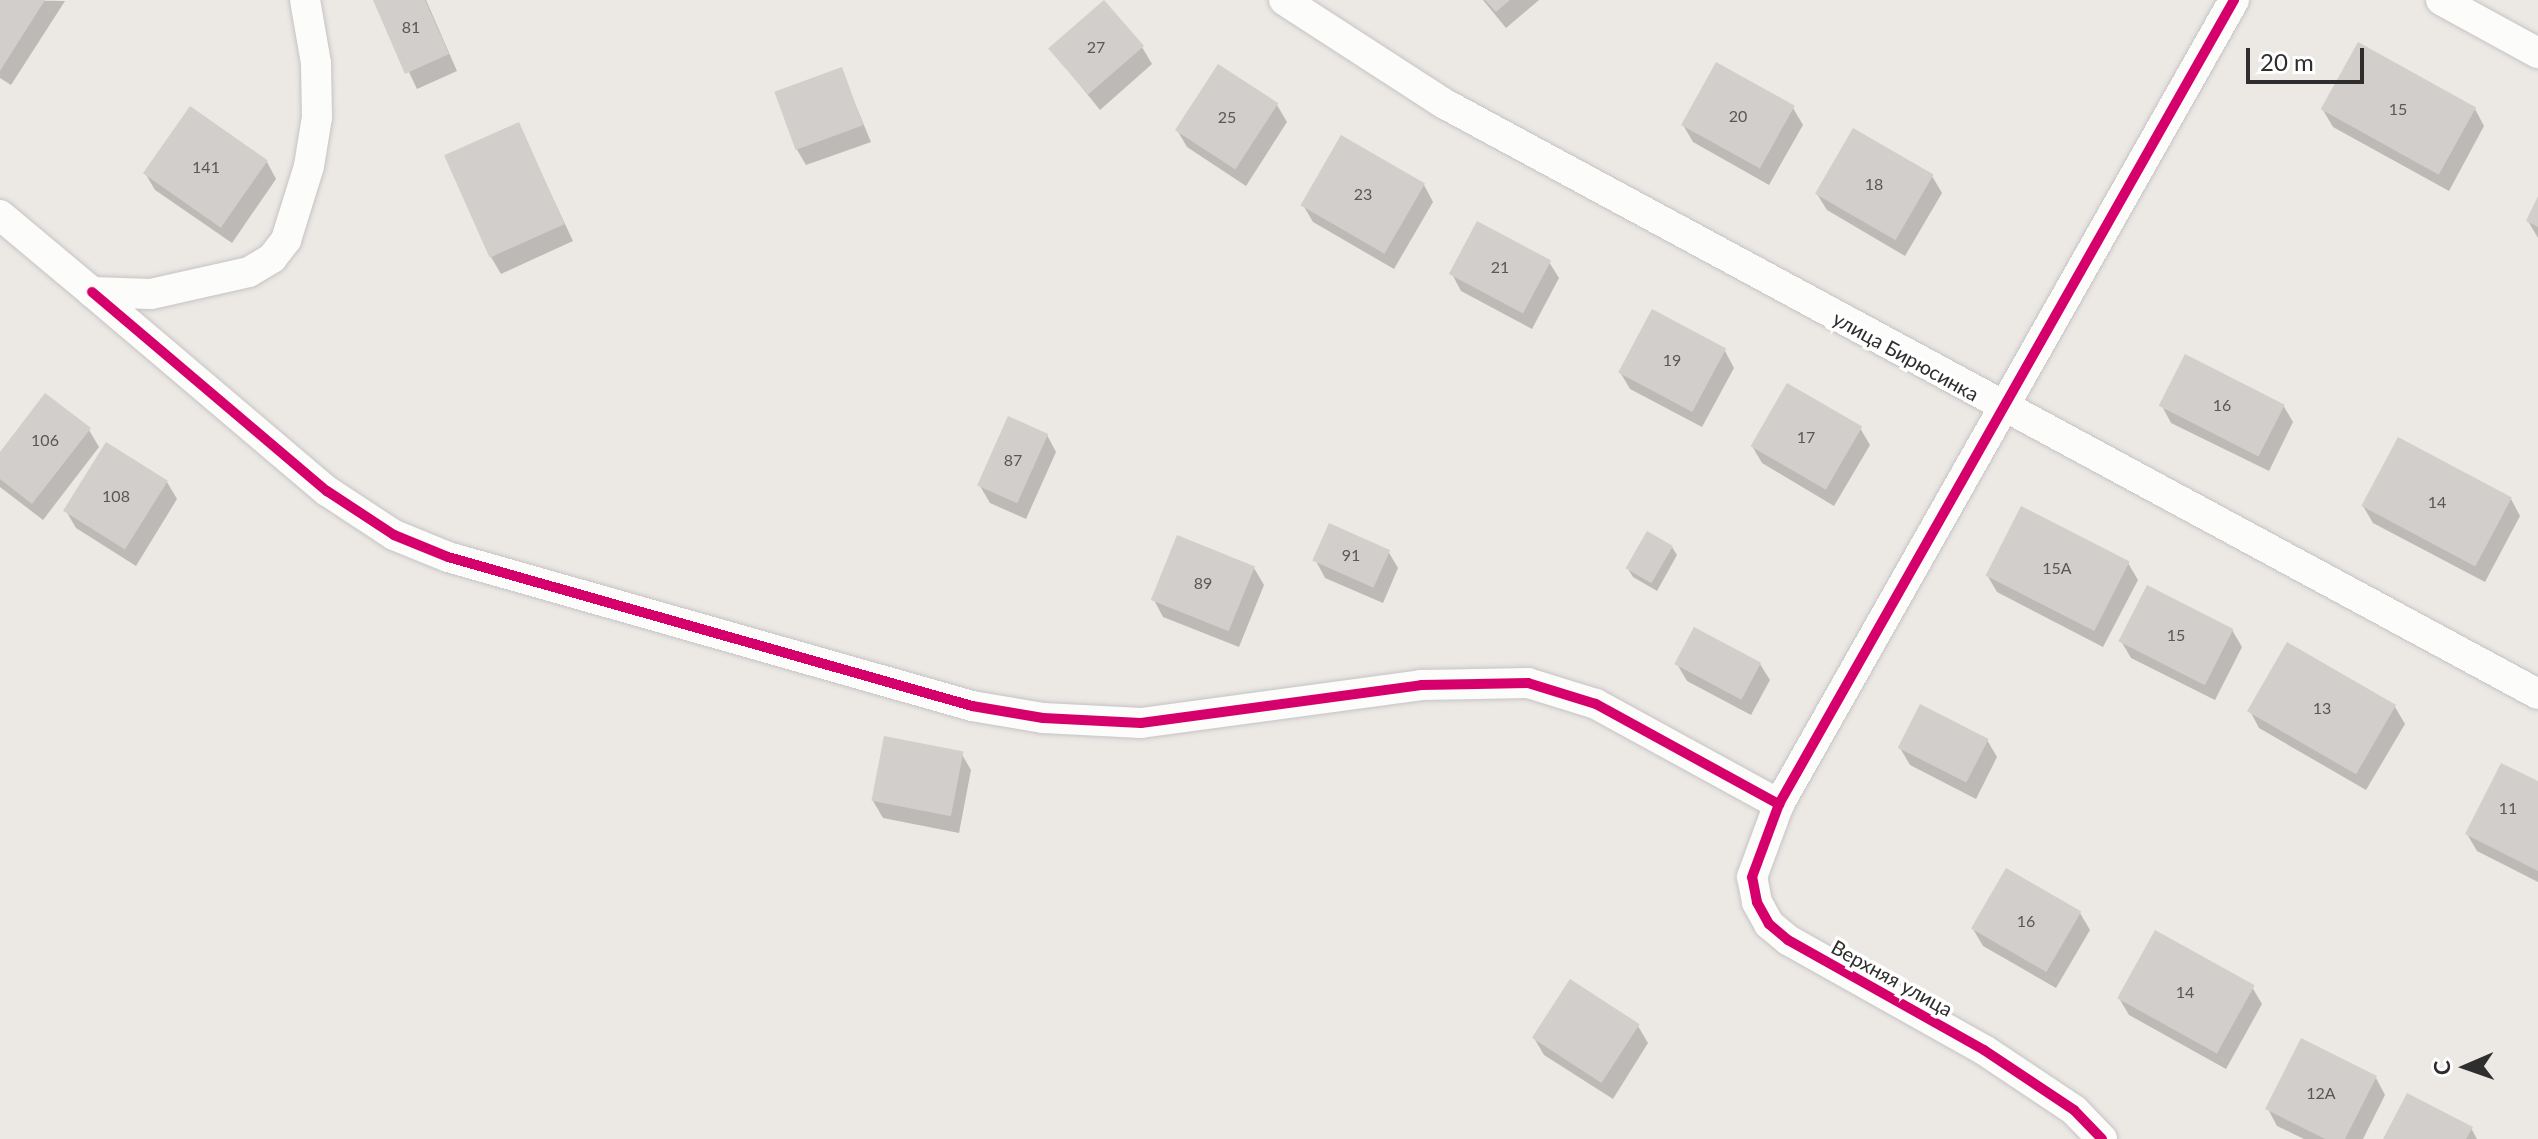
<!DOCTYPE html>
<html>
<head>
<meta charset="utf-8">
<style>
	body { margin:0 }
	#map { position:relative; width:2538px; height:1139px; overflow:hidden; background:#ece8e4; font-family:Lato,sans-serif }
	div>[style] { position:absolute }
	.shadow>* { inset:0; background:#0003 }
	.building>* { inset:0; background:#d1cecb; transform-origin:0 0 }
	.roads { filter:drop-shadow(0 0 2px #c5c4c5) drop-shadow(0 0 2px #c5c4c5) }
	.street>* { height:30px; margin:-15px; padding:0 15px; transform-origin:15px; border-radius:15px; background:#fcfcfb }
	.cycleway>* { height:10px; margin:-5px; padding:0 5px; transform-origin:5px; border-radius:5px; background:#d6006c }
	span { translate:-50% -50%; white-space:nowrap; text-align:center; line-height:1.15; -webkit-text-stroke:7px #fff; paint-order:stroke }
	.number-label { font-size:16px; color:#585857 }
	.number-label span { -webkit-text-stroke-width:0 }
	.street-label { font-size:20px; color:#2e2e2e }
	.north { position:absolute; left:2426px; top:1027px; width:80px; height:80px; -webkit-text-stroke:6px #fff; paint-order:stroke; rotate:268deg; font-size:22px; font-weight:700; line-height:32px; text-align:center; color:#2e2e2e }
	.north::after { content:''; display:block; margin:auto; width:28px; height:36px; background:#2e2e2e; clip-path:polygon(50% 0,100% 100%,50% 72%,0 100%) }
	.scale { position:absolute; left:2246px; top:48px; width:118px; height:36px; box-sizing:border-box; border:4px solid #2e2e2e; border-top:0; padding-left:10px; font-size:24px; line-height:28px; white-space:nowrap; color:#2e2e2e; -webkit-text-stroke:6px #fff; paint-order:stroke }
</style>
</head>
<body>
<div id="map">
	<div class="shadow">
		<i style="clip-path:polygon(0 0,65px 1px,11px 85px,0 78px)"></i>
		<i style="clip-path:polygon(375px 0,426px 0,457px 71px,417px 89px)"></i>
		<i style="clip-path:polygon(1483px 0,1539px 0,1506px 28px)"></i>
		<i style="clip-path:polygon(1142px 47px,1152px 64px,1100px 110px,1050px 48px)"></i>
		<i style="clip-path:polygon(841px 70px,871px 142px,806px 165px,796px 148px)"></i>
		<i style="clip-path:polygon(1277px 105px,1287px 122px,1246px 186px,1187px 147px,1177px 130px)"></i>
		<i style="clip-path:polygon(1793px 108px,1803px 125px,1769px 185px,1693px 142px,1683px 125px)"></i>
		<i style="clip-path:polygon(2475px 109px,2484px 126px,2449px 191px,2333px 127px,2323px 110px)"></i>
		<i style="clip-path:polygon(518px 124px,573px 241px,501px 274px,491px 257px)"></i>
		<i style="clip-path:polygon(267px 162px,276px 179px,232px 243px,155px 190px,145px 173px)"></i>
		<i style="clip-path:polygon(1932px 176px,1942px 193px,1905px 256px,1827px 210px,1817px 194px)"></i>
		<i style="clip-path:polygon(1424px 185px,1433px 202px,1394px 269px,1313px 222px,1303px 205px)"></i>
		<i style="clip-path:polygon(2538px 201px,2538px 238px,2528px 221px)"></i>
		<i style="clip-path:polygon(1549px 262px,1559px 278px,1532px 329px,1461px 291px,1452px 274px)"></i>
		<i style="clip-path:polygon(1725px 351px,1734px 368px,1702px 427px,1630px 389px,1620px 372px)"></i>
		<i style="clip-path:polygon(2283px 405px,2293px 422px,2269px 471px,2171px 423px,2162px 406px)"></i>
		<i style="clip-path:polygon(1860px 428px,1870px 445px,1834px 506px,1762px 463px,1752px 446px)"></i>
		<i style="clip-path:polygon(89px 430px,99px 447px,43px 520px,0 487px,0 455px)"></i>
		<i style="clip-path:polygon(1047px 435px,1056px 452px,1026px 519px,990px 503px,980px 486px)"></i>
		<i style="clip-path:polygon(167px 482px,177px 499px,136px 566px,76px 528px,66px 511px)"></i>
		<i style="clip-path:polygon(2511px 499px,2520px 516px,2485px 582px,2373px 523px,2363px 506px)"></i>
		<i style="clip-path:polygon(1672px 547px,1677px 555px,1657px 591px,1633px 577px,1628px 569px)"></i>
		<i style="clip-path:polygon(1388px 551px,1398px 568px,1383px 603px,1325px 578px,1316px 561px)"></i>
		<i style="clip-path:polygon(2128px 563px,2138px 580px,2103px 647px,1997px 592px,1987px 575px)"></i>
		<i style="clip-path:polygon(1254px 568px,1264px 585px,1239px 647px,1163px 617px,1154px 600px)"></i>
		<i style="clip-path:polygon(2232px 630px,2242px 647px,2215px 700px,2131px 658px,2121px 641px)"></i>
		<i style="clip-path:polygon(2288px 645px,2395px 707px,2405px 724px,2366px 790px,2259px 728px,2250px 711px)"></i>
		<i style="clip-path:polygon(1677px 664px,1760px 664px,1770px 680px,1751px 715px,1687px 681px)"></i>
		<i style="clip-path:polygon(1987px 740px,1997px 757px,1976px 799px,1910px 765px,1900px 748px)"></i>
		<i style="clip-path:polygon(961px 753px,971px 770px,959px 833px,883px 818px,873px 801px)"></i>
		<i style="clip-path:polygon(2538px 784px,2538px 882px,2477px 851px,2467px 834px)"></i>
		<i style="clip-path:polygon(2080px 913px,2090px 930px,2056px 988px,1983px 946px,1973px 929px)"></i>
		<i style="clip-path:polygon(2252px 987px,2262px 1004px,2226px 1069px,2129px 1015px,2119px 998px)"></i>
		<i style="clip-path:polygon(1638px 1026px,1648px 1043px,1613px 1099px,1544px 1055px,1534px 1038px)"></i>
		<i style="clip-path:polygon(2376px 1078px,2385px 1095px,2363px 1139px,2304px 1139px,2277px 1126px,2268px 1109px)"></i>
		<i style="clip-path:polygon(2471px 1128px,2477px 1139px,2385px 1139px)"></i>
	</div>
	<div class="building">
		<i style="clip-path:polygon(0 0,45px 0,0 71px)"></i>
		<i style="clip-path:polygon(373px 0,425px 0,449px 54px,405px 74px)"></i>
		<i style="left:1104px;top:0;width:61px;height:74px;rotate:49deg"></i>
		<i style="clip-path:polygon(1485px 0,1510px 0,1496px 12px)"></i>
		<i style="left:2358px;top:42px;width:135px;height:77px;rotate:29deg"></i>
		<i style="left:1716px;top:62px;width:90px;height:72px;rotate:29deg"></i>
		<i style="left:1218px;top:64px;width:72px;height:79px;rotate:33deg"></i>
		<i style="left:842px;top:67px;width:62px;height:72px;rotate:70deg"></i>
		<i style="left:190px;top:106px;width:95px;height:82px;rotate:35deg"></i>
		<i style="left:519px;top:122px;width:112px;height:82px;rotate:66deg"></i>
		<i style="left:1853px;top:128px;width:93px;height:76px;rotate:30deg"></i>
		<i style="left:1341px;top:135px;width:97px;height:81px;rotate:30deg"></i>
		<i style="clip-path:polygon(2538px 196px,2538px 227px,2526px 221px)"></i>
		<i style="left:1477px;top:221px;width:84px;height:60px;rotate:28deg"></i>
		<i style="left:1652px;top:309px;width:84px;height:72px;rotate:28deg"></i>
		<i style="left:2185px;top:354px;width:112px;height:58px;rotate:27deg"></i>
		<i style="left:1787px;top:383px;width:87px;height:73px;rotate:30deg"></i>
		<i style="clip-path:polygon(45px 393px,91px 428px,32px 504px,0 479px,0 452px)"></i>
		<i style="left:1008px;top:416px;width:44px;height:76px;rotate:24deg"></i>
		<i style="left:2398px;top:437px;width:129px;height:78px;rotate:28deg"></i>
		<i style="left:106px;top:442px;width:73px;height:81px;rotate:32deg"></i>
		<i style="left:2021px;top:506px;width:122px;height:78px;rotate:27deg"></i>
		<i style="left:1329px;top:523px;width:67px;height:41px;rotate:24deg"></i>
		<i style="left:1647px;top:531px;width:30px;height:43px;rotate:30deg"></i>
		<i style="left:1177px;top:535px;width:84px;height:70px;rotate:22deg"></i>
		<i style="left:2147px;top:585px;width:97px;height:63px;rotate:27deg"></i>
		<i style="left:1694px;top:627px;width:76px;height:42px;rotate:28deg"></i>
		<i style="left:2287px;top:642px;width:126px;height:80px;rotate:30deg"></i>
		<i style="left:1920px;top:704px;width:77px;height:49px;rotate:27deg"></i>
		<i style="left:884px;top:736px;width:81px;height:66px;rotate:11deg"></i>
		<i style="clip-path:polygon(2501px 763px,2538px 781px,2538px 871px,2465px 834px)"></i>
		<i style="left:2006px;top:868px;width:87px;height:70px;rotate:30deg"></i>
		<i style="left:2155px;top:930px;width:114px;height:78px;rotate:29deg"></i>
		<i style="left:1570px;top:979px;width:83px;height:70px;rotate:33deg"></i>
		<i style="clip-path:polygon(2301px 1038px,2377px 1076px,2345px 1139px,2325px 1139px,2265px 1109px)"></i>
		<i style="clip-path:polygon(2407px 1093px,2473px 1127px,2466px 1139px,2383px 1139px)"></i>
	</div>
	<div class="roads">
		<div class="street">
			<i style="left:1284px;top:0;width:189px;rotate:32.9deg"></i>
			<i style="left:1443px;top:103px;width:1244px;rotate:28.36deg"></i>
			<i style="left:2441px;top:0;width:111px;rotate:28.7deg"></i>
			<i style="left:0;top:215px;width:120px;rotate:39.9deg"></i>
			<i style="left:92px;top:292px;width:59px;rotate:1.9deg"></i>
			<i style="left:151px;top:294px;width:100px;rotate:-12.7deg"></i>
			<i style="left:249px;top:272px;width:27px;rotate:-31deg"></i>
			<i style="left:272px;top:258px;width:23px;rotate:-52deg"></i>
			<i style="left:286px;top:240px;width:77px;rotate:-72.7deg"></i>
			<i style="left:309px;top:166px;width:50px;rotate:-80.7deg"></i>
			<i style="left:317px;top:117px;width:54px;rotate:-91.1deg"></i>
			<i style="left:316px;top:63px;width:64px;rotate:-99.9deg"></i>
			<i style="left:92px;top:292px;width:308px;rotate:40.3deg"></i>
			<i style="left:327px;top:491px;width:80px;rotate:33.3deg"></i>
			<i style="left:394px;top:535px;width:58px;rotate:22.2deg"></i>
			<i style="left:448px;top:557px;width:545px;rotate:15.87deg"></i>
			<i style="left:972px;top:706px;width:72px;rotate:9.6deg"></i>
			<i style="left:1043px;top:718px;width:98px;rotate:2.9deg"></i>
			<i style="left:1141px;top:723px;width:283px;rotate:-7.7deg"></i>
			<i style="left:1421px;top:685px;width:107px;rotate:-1.1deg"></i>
			<i style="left:1528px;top:683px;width:71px;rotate:17.2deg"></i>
			<i style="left:1596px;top:704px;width:209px;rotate:28.7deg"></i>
			<i style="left:2102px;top:1139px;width:40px;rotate:-134deg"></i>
			<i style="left:2074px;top:1110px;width:108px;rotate:-146.3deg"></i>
			<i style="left:1984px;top:1050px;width:225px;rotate:-150.7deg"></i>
			<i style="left:1788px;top:940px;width:25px;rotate:-140deg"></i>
			<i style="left:1769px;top:924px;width:25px;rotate:-119deg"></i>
			<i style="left:1757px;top:902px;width:25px;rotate:-101deg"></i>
			<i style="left:1752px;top:877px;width:78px;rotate:-69.7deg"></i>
			<i style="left:1779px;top:804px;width:924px;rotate:-60.49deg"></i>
		</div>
	</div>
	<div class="cycleway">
		<i style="left:92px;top:292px;width:308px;rotate:40.3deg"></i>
		<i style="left:327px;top:491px;width:80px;rotate:33.3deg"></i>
		<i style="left:394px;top:535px;width:58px;rotate:22.2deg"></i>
		<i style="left:448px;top:557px;width:545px;rotate:15.87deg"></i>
		<i style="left:972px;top:706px;width:72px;rotate:9.6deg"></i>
		<i style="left:1043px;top:718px;width:98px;rotate:2.9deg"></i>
		<i style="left:1141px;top:723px;width:283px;rotate:-7.7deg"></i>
		<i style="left:1421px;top:685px;width:107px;rotate:-1.1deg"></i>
		<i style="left:1528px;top:683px;width:71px;rotate:17.2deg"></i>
		<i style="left:1596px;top:704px;width:209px;rotate:28.7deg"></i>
		<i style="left:2102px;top:1139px;width:40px;rotate:-134deg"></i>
		<i style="left:2074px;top:1110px;width:108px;rotate:-146.3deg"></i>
		<i style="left:1984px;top:1050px;width:225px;rotate:-150.7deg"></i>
		<i style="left:1788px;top:940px;width:25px;rotate:-140deg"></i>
		<i style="left:1769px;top:924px;width:25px;rotate:-119deg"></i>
		<i style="left:1757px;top:902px;width:25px;rotate:-101deg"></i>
		<i style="left:1752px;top:877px;width:78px;rotate:-69.7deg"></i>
		<i style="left:1779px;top:804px;width:924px;rotate:-60.49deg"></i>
	</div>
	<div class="number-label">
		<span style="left:411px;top:27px">81</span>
		<span style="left:1096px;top:47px">27</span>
		<span style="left:2398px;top:109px">15</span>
		<span style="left:1738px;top:116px">20</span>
		<span style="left:1227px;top:117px">25</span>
		<span style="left:206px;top:167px">141</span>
		<span style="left:1874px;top:184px">18</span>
		<span style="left:1363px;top:194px">23</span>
		<span style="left:1500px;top:267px">21</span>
		<span style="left:1672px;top:360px">19</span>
		<span style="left:2222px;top:405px">16</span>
		<span style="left:1806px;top:437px">17</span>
		<span style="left:45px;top:440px">106</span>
		<span style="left:1013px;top:460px">87</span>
		<span style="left:116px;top:496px">108</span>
		<span style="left:2437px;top:502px">14</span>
		<span style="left:1351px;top:555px">91</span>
		<span style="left:2057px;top:568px">15А</span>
		<span style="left:1203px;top:583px">89</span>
		<span style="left:2176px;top:635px">15</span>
		<span style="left:2322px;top:708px">13</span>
		<span style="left:2508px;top:808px">11</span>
		<span style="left:2026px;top:921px">16</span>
		<span style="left:2185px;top:992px">14</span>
		<span style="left:2321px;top:1093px">12А</span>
	</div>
	<div class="street-label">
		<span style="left:1906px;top:356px;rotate:29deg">улица Бирюсинка</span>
		<span style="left:1892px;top:978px;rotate:29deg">Верхняя улица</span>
	</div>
	<div class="north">С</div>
	<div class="scale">20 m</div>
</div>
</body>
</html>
